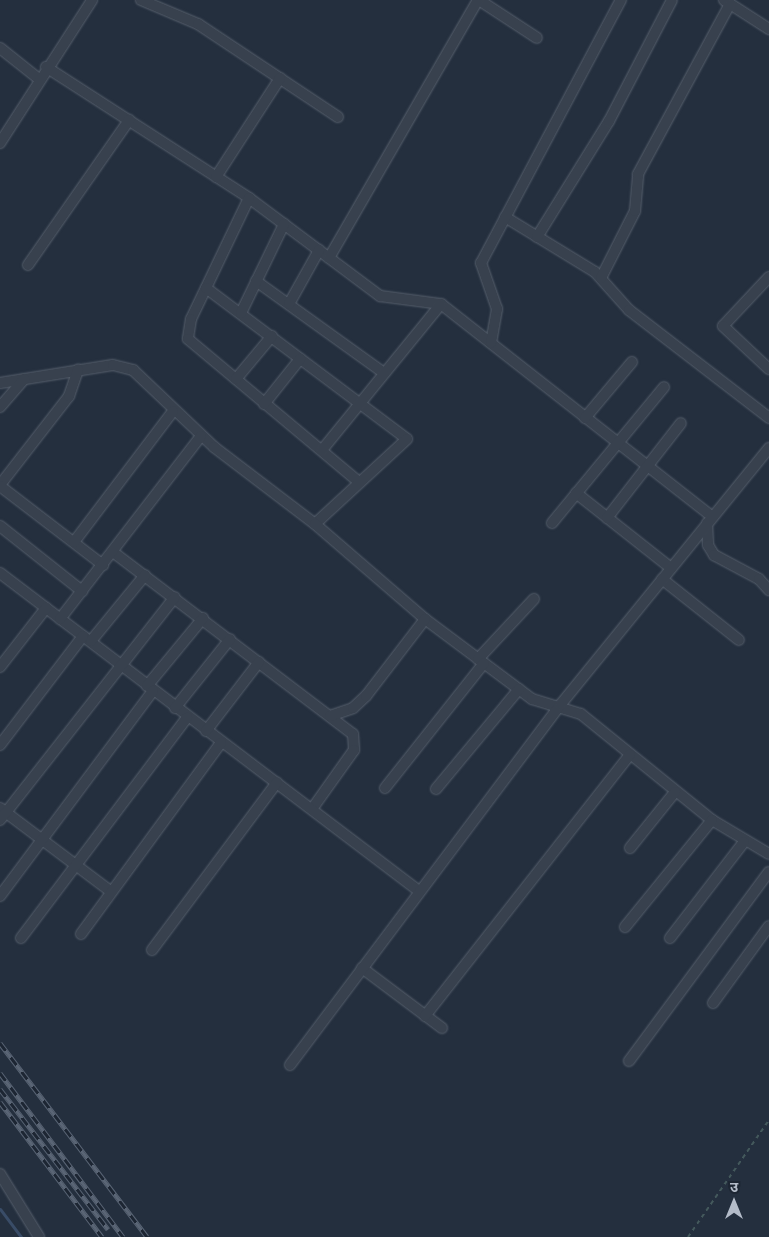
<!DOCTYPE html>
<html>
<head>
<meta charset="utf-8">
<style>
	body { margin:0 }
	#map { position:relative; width:769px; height:1237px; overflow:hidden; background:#242f3e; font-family:Jost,"Noto Sans Devanagari",sans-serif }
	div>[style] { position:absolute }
	.stream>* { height:3px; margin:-1.5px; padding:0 1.5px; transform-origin:1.5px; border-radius:1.5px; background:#394c67 }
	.path>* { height:2px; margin-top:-1px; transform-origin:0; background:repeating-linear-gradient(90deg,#44595c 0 4px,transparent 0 8px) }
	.roads { filter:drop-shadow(0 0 1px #565f6c) drop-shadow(0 0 1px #565f6c) }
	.street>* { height:10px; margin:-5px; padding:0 5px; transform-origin:5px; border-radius:5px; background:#38414e }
	.rail>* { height:5px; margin-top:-2.5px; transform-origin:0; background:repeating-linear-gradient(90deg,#1d2633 0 9px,#5a6575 0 18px); box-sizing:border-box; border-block:1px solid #5a6575 }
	span { translate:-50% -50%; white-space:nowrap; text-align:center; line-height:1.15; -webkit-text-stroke:5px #1d2633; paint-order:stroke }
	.north { position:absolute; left:709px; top:1177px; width:50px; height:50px; -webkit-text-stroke:4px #1d2633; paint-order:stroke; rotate:0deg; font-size:14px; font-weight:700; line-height:20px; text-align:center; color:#b4bcc9 }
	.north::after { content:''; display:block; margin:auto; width:18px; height:22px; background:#b4bcc9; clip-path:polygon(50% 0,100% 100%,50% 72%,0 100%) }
</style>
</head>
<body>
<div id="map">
	<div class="stream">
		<i style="left:0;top:1209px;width:35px;rotate:53deg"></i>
	</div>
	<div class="path">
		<i style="left:688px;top:1237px;width:142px;rotate:-55.3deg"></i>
	</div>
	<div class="roads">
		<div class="street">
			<i style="left:141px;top:0;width:62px;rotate:22.8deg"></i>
			<i style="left:198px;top:24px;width:168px;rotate:33.6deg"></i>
			<i style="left:479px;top:0;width:69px;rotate:33.2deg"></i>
			<i style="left:724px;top:0;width:54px;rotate:32.8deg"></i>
			<i style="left:0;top:48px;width:50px;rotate:38.5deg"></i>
			<i style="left:46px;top:67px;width:242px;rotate:32.8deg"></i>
			<i style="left:249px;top:198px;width:164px;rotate:36.8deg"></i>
			<i style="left:380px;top:296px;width:62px;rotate:7.5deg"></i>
			<i style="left:441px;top:304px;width:345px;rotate:38.1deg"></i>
			<i style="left:0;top:143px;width:170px;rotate:-57.2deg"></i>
			<i style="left:216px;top:177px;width:118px;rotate:-57.1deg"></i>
			<i style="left:249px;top:198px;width:134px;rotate:115.6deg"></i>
			<i style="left:191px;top:319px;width:20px;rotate:99deg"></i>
			<i style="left:188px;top:339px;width:223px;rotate:39.9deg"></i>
			<i style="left:505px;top:217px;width:105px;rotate:31.4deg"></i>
			<i style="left:595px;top:272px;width:51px;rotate:48.2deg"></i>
			<i style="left:629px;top:310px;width:177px;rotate:37.6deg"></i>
			<i style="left:537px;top:237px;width:137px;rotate:-58.2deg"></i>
			<i style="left:609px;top:121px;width:136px;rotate:-62.5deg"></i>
			<i style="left:329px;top:258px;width:298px;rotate:-60deg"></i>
			<i style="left:28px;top:265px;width:177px;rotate:-55.1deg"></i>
			<i style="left:769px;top:277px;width:67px;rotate:133.2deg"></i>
			<i style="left:723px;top:326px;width:63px;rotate:43.1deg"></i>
			<i style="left:601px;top:278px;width:75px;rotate:-63.1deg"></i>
			<i style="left:635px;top:211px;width:37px;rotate:-85deg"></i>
			<i style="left:638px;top:174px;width:193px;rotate:-61.6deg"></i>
			<i style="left:256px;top:281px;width:158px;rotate:35.7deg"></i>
			<i style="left:206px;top:288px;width:251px;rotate:36.9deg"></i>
			<i style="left:407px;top:439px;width:125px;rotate:137.3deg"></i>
			<i style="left:289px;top:304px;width:62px;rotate:-60.9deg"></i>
			<i style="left:241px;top:313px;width:99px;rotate:-64.2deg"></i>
			<i style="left:491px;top:343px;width:35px;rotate:-80deg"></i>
			<i style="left:497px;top:309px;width:49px;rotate:-109.2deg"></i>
			<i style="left:481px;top:263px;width:298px;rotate:-62deg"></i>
			<i style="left:236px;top:379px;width:56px;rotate:-50.1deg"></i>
			<i style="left:0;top:383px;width:114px;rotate:-9.1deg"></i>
			<i style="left:113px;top:365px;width:21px;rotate:14deg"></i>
			<i style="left:133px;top:370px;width:112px;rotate:43.5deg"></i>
			<i style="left:214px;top:447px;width:127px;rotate:37.3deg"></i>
			<i style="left:315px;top:524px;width:145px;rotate:40.8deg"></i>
			<i style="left:425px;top:619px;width:134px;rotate:36.8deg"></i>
			<i style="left:532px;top:699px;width:51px;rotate:17deg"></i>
			<i style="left:581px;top:714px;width:169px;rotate:39deg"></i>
			<i style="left:712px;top:820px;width:66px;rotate:30.8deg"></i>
			<i style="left:264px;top:404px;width:58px;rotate:-51.3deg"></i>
			<i style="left:0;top:407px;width:37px;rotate:-49deg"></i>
			<i style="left:585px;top:418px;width:73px;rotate:-50deg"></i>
			<i style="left:322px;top:450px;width:188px;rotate:-50.8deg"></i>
			<i style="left:0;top:485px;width:113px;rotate:-52.2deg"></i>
			<i style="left:69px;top:396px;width:28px;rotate:-71deg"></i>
			<i style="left:0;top:486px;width:130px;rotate:37.5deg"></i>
			<i style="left:576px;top:493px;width:121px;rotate:38.3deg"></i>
			<i style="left:607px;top:518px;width:120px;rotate:-52.1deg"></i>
			<i style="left:552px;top:523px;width:176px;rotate:-50.5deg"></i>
			<i style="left:707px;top:523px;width:22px;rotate:87deg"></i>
			<i style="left:708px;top:545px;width:12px;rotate:59deg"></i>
			<i style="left:714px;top:555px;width:51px;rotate:28.1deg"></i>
			<i style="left:759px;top:579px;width:15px;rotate:48deg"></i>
			<i style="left:0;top:526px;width:105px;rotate:38.4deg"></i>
			<i style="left:74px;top:542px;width:164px;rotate:-52.9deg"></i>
			<i style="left:113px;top:552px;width:301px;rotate:37.2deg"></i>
			<i style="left:353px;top:734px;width:16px;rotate:86deg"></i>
			<i style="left:354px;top:750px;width:72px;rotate:125.4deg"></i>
			<i style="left:0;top:573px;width:526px;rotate:37.2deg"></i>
			<i style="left:662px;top:579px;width:98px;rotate:38.4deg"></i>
			<i style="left:60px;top:619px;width:231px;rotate:-52.4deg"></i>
			<i style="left:91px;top:641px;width:85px;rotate:-50.7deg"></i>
			<i style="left:478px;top:659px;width:82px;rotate:-47deg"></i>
			<i style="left:0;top:667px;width:75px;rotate:-52.1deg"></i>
			<i style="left:147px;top:686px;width:88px;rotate:-50.5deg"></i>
			<i style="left:175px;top:708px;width:88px;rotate:-51.4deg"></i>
			<i style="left:330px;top:716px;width:24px;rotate:-19deg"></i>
			<i style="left:353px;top:708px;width:18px;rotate:-43deg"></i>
			<i style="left:366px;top:696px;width:97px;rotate:-52.5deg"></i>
			<i style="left:206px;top:731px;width:87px;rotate:-52.5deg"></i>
			<i style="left:0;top:745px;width:137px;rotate:-52.7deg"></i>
			<i style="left:385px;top:788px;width:159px;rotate:-51.6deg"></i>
			<i style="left:436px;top:789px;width:130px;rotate:-50.3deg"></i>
			<i style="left:0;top:808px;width:138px;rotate:37deg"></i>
			<i style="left:0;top:820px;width:283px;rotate:-51.9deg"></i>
			<i style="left:630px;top:848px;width:72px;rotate:-51.2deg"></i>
			<i style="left:0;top:896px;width:256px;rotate:-53.3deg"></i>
			<i style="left:625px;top:927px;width:138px;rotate:-50.9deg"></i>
			<i style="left:81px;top:934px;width:237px;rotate:-53.8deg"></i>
			<i style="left:21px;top:938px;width:276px;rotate:-53deg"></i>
			<i style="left:670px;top:938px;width:121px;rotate:-52.4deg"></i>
			<i style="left:152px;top:950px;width:209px;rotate:-53.3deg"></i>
			<i style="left:362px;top:968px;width:100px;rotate:36.9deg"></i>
			<i style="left:713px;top:1003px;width:95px;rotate:-54deg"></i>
			<i style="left:425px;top:1016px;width:332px;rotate:-51.9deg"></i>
			<i style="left:629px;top:1061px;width:235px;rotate:-53.5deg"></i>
			<i style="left:290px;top:1065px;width:451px;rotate:-53.1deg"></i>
			<i style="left:561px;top:704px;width:330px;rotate:-50.9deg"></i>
			<i style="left:0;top:1174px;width:74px;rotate:58.2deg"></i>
		</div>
	</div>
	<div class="rail">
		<i style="left:0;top:1043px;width:243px;rotate:52.8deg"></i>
		<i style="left:0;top:1073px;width:205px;rotate:53.1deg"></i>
		<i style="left:0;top:1089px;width:177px;rotate:52.4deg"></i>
		<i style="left:0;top:1102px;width:169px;rotate:52.9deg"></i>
	</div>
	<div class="north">उ</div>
</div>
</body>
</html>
